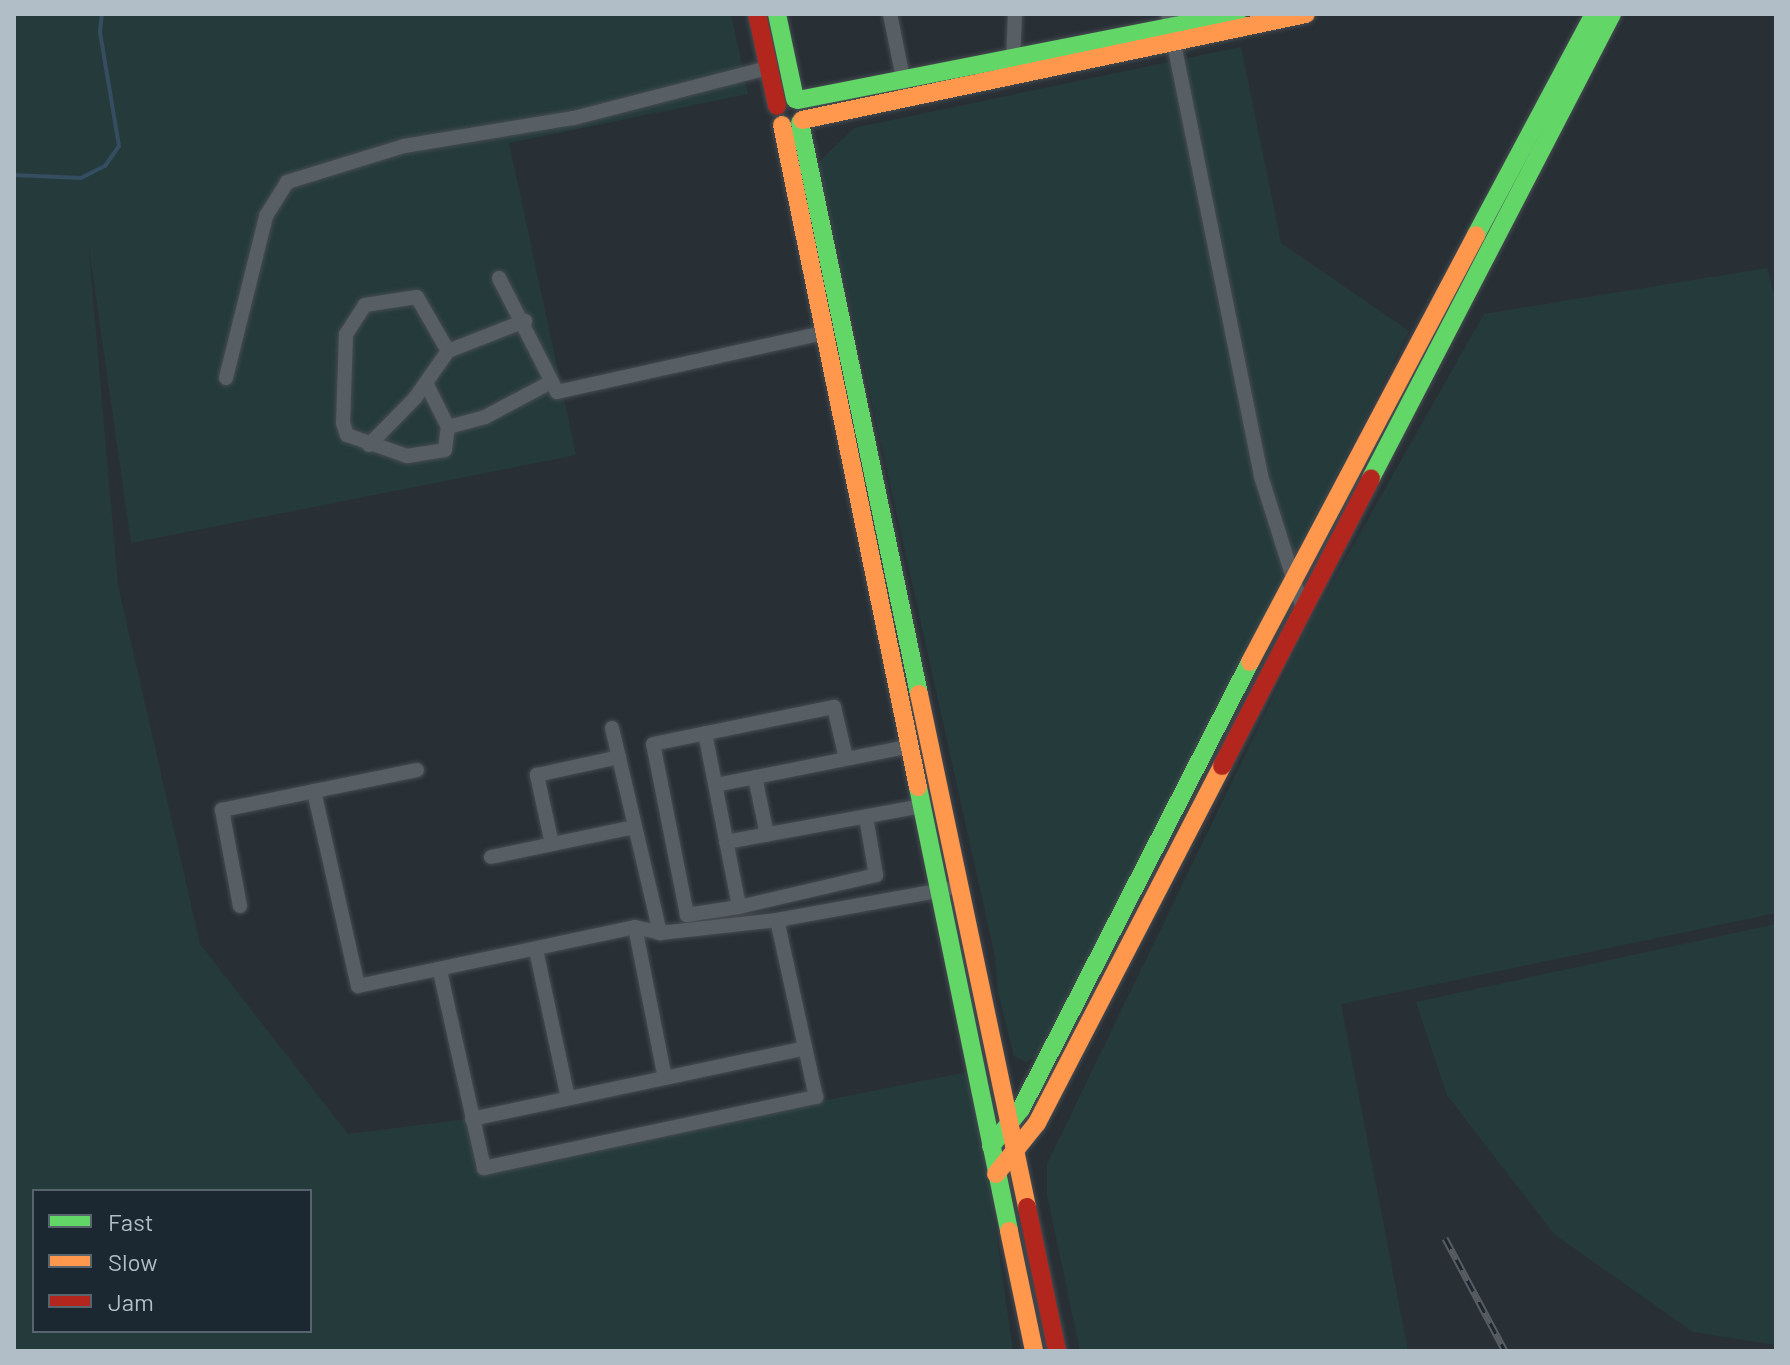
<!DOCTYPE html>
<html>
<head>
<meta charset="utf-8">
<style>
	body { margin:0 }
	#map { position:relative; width:1790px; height:1365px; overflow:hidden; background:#283036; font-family:Barlow,sans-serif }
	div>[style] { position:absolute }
	.green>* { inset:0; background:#253b3b }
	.stream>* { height:4px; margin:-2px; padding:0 2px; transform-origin:2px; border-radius:2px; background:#344d60 }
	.roads { filter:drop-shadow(0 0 2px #464c51) drop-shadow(0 0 2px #464c51) }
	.street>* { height:14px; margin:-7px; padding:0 7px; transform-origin:7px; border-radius:7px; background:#585f64 }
	.fast>* { height:18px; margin:-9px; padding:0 9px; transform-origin:9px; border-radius:9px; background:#63d668 }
	.slow>* { height:18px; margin:-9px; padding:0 9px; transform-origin:9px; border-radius:9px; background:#ff974d }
	.jam>* { height:18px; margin:-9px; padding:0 9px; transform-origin:9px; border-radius:9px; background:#b3261e }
	.rail>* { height:7px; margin-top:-3.5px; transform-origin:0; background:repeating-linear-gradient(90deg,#1b2831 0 12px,#575d62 0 24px); box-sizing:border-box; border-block:2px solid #575d62 }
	span { translate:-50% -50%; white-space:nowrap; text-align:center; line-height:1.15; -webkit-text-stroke:8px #1b2831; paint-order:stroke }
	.frame { position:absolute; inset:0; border:16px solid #b1bec8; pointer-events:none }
	.legend { position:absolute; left:32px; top:1189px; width:280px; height:144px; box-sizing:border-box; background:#1b2831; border:2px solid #57646d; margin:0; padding:10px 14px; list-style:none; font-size:24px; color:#b1bec8 }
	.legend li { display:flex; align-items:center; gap:16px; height:40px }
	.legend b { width:40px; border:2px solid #57646d }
</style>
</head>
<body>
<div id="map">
	<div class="green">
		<i style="clip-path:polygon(evenodd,14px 14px,731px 14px,748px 94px,509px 143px,576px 455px,131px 543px,88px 241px,118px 586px,200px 944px,348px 1134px,467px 1119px,476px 1170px,973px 1071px,1013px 1351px,14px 1351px,14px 14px,34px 1191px,310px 1191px,310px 1331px,34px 1331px,34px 1191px)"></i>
		<i style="clip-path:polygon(1241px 47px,1281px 243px,1409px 331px,1093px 962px,1081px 960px,1083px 966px,1036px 1056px,1026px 1062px,1014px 1056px,998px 993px,995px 956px,820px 169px,822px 159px,854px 128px)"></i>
		<i style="clip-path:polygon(1767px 268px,1776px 301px,1776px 913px,1341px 1004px,1408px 1351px,1080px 1351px,1047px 1194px,1047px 1164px,1307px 627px,1484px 314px)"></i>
		<i style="clip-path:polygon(1776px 924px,1776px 1345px,1693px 1332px,1554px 1234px,1447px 1095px,1416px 1002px)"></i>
	</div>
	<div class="stream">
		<i style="left:14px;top:175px;width:67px;rotate:2.6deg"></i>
		<i style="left:81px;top:178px;width:27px;rotate:-27deg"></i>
		<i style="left:105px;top:166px;width:24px;rotate:-55deg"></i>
		<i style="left:119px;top:146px;width:116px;rotate:-99.5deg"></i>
		<i style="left:100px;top:32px;width:18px;rotate:-84deg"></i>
	</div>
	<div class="roads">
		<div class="street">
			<i style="left:890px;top:14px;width:70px;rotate:78.5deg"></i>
			<i style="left:1168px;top:14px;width:471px;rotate:78.6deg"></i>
			<i style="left:1261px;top:476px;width:136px;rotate:72.5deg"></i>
			<i style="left:1013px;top:61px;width:47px;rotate:-87.6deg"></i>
			<i style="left:499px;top:278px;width:128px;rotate:63deg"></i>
			<i style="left:557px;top:392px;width:272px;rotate:-12.5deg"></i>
			<i style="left:448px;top:351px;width:62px;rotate:-119.9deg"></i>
			<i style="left:417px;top:297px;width:53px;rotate:171.3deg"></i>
			<i style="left:365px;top:305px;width:35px;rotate:123deg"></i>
			<i style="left:346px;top:334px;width:89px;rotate:91.9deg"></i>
			<i style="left:343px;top:423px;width:13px;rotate:72deg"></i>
			<i style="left:347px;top:435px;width:64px;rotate:19.3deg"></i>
			<i style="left:407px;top:456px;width:38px;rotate:-9deg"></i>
			<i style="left:445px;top:450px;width:23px;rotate:-83deg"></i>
			<i style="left:448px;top:427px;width:38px;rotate:-15deg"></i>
			<i style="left:485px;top:417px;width:75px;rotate:-27.9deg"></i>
			<i style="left:226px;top:378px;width:167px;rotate:-76.1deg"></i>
			<i style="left:266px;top:216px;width:40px;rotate:-58deg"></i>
			<i style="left:287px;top:182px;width:122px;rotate:-17.1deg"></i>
			<i style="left:404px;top:146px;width:172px;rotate:-9.4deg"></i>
			<i style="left:574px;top:118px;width:200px;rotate:-14.5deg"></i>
			<i style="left:426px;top:383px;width:49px;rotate:63.4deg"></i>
			<i style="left:369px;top:445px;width:66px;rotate:-45.6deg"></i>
			<i style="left:415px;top:398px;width:57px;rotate:-54.9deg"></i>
			<i style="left:448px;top:351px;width:83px;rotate:-21.3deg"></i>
			<i style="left:612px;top:728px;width:211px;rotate:76.8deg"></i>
			<i style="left:705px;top:733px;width:177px;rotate:78.9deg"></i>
			<i style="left:739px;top:907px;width:141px;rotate:-13.1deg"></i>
			<i style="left:876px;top:875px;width:59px;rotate:-99.8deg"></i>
			<i style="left:755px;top:777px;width:59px;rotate:78.3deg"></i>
			<i style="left:716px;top:785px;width:199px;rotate:-11.3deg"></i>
			<i style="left:314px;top:791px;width:200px;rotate:77.3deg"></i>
			<i style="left:358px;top:986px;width:283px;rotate:-12deg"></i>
			<i style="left:635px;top:927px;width:26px;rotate:13deg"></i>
			<i style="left:660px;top:933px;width:118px;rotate:-6.3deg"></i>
			<i style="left:777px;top:920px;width:173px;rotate:-10.3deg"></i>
			<i style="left:726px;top:842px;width:200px;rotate:-10.4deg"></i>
			<i style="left:552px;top:844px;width:71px;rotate:-102.3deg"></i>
			<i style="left:537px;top:775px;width:84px;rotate:-12.4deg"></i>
			<i style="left:491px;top:857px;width:147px;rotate:-11.8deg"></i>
			<i style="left:240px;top:906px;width:98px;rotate:-100.6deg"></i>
			<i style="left:222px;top:810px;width:199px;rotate:-11.6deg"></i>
			<i style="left:739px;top:907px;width:53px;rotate:171.3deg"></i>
			<i style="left:687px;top:915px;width:174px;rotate:-101.2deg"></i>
			<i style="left:653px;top:744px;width:185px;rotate:-11.6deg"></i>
			<i style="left:834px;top:707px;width:52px;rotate:76.8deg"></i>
			<i style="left:635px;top:927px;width:154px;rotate:78.8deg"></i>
			<i style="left:536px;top:950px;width:151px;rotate:77.8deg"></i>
			<i style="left:440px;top:971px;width:202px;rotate:77.4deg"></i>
			<i style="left:484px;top:1168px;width:340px;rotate:-12.1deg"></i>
			<i style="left:816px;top:1097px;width:181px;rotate:-102.4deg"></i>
			<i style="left:472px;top:1119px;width:340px;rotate:-12deg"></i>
		</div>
		<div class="fast">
			<i style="left:777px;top:14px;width:87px;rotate:78deg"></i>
			<i style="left:798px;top:100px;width:447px;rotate:-11.1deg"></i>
			<i style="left:800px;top:123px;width:583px;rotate:78.23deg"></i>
			<i style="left:1476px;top:235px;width:251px;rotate:-61.9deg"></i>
			<i style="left:1371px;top:478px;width:523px;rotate:-62.55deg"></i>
			<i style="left:918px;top:787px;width:453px;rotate:78.4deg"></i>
			<i style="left:991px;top:1146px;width:48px;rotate:-51deg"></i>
			<i style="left:1021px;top:1109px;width:502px;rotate:-62.87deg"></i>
		</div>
		<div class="slow">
			<i style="left:802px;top:120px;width:515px;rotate:-11.88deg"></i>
			<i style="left:782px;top:125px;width:676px;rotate:78.39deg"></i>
			<i style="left:1250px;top:662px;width:483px;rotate:-62.1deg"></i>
			<i style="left:919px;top:694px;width:524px;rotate:78.11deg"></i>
			<i style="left:996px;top:1174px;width:65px;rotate:-51.2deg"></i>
			<i style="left:1037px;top:1123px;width:402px;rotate:-62.6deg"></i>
			<i style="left:1009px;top:1231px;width:123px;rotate:78.2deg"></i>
		</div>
		<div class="jam">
			<i style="left:757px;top:14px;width:94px;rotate:77.7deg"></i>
			<i style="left:1222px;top:766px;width:324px;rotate:-62.6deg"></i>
			<i style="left:1027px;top:1207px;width:147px;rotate:78.2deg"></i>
		</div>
	</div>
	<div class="rail">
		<i style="left:1445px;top:1238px;width:128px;rotate:62deg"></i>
	</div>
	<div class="frame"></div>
	<ul class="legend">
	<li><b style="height:10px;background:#63d668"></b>Fast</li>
	<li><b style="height:10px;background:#ff974d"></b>Slow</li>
	<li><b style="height:10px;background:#b3261e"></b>Jam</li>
	</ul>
</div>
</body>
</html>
